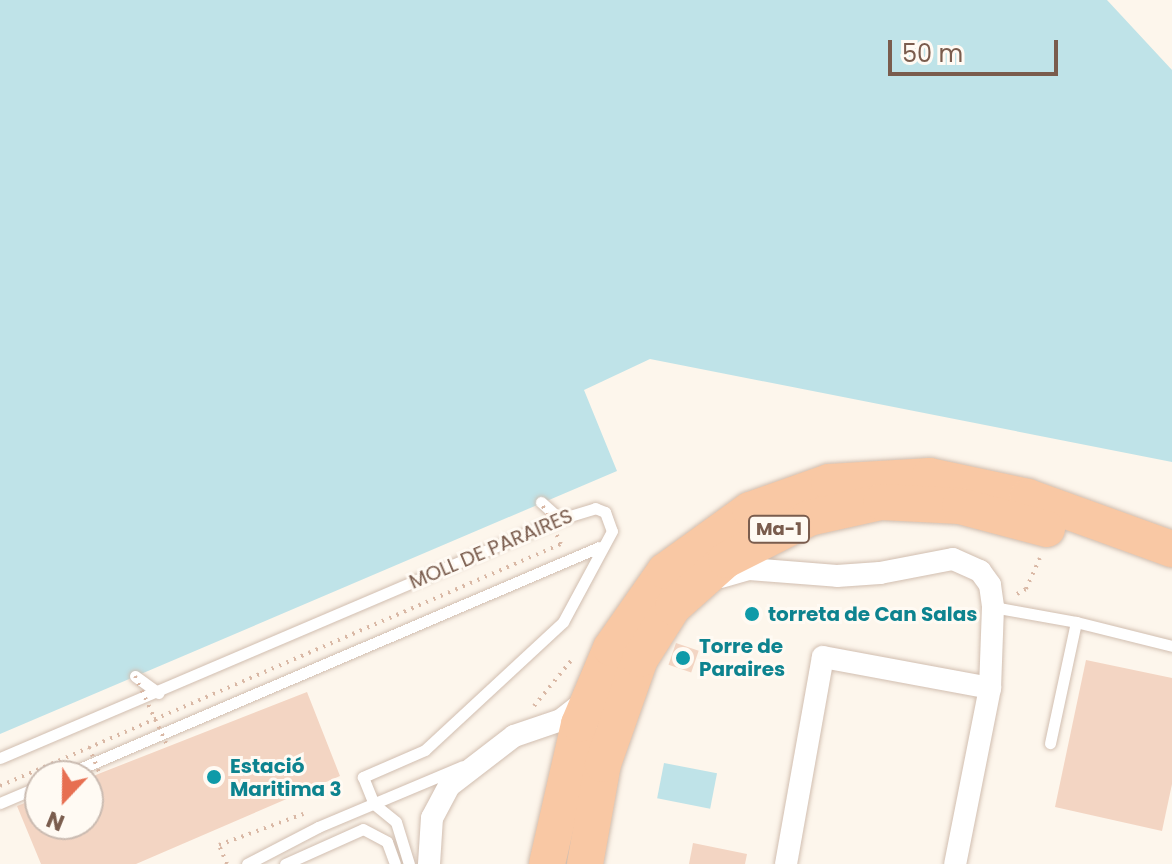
<!DOCTYPE html>
<html>
<head>
<meta charset="utf-8">
<style>
	body { margin:0 }
	#map { position:relative; width:1172px; height:864px; overflow:hidden; background:#fdf6ec; font-family:Poppins,sans-serif }
	div>[style] { position:absolute }
	.water>* { inset:0; background:#bfe3e8; transform-origin:0 0 }
	.building>* { inset:0; background:#f3d5c3; transform-origin:0 0 }
	.round { border-radius:50% }
	.path>* { height:4px; margin-top:-2px; transform-origin:0; background:repeating-linear-gradient(90deg,#d9b8a5 0 2px,transparent 0 8px) }
	.roads { filter:drop-shadow(0 0 2px #d1beb0) drop-shadow(0 0 2px #d1beb0) }
	.service>* { height:11px; margin:-5.5px; padding:0 5.5px; transform-origin:5.5px; border-radius:5.5px; background:#fff }
	.minor>* { height:22px; margin:-11px; padding:0 11px; transform-origin:11px; border-radius:11px; background:#fff }
	.trunk>* { height:36px; margin:-18px; padding:0 18px; transform-origin:18px; border-radius:18px; background:#f9c8a4 }
	.path-bridge>* { height:4px; margin-top:-2px; transform-origin:0; background:repeating-linear-gradient(90deg,#d9b8a5 0 2px,transparent 0 8px) }
	.dots>* { width:22px; height:22px; translate:-50% -50%; box-sizing:border-box; border:4px solid #fffaf3; border-radius:50% }
	span { translate:-50% -50%; white-space:nowrap; text-align:center; line-height:1.15; -webkit-text-stroke:6px #fffaf3; paint-order:stroke }
	.shield-label span { padding:2px 6px; background:#fffaf3; border:2px solid; border-radius:6px; -webkit-text-stroke-width:0 }
	.shield-label { font-size:18px; color:#7a5c4d; font-weight:700 }
	.street-label { font-size:20px; color:#7a5c4d }
	.culture-label { font-size:20px; color:#0d838f; font-weight:700 }
	.left { translate:0 -50%; text-align:left }
	.north { position:absolute; left:24px; top:760px; width:80px; height:80px; box-sizing:border-box; background:#fffaf3; border:2px solid #cabbb1; border-radius:50%; rotate:202deg; font-size:22px; font-weight:700; line-height:32px; text-align:center; color:#7a5c4d }
	.north::after { content:''; display:block; margin:auto; width:28px; height:36px; background:#e76f51; clip-path:polygon(50% 0,100% 100%,50% 72%,0 100%) }
	.scale { position:absolute; left:888px; top:40px; width:170px; height:36px; box-sizing:border-box; border:4px solid #7a5c4d; border-top:0; padding-left:10px; font-size:24px; line-height:28px; white-space:nowrap; color:#7a5c4d; -webkit-text-stroke:6px #fffaf3; paint-order:stroke }
</style>
</head>
<body>
<div id="map">
	<div class="water">
		<i style="clip-path:polygon(0 0,1107px 0,1172px 70px,1172px 462px,650px 359px,584px 390px,617px 471px,0 734px)"></i>
		<i style="left:664px;top:763px;width:54px;height:36px;rotate:11deg"></i>
	</div>
	<div class="building">
		<i class="round" style="left:745px;top:607px;width:14px;height:14px"></i>
		<i style="left:676px;top:643px;width:24px;height:23px;rotate:19deg"></i>
		<i style="clip-path:polygon(1086px 660px,1172px 678px,1172px 784px,1162px 831px,1055px 807px)"></i>
		<i style="clip-path:polygon(307px 692px,340px 776px,136px 864px,41px 864px,17px 806px,40px 797px,40px 824px,88px 824px,88px 778px)"></i>
		<i style="clip-path:polygon(693px 843px,747px 854px,745px 864px,689px 864px)"></i>
	</div>
	<div class="path">
		<i style="left:1017px;top:594px;width:10px;rotate:-29deg"></i>
		<i style="left:1026px;top:589px;width:34px;rotate:-66deg"></i>
		<i style="left:534px;top:706px;width:63px;rotate:-50.8deg"></i>
		<i style="left:227px;top:864px;width:21px;rotate:-113deg"></i>
		<i style="left:219px;top:845px;width:90px;rotate:-20.3deg"></i>
	</div>
	<div class="roads">
		<div class="service">
			<i style="left:541px;top:502px;width:25px;rotate:42deg"></i>
			<i style="left:993px;top:607px;width:84px;rotate:10.2deg"></i>
			<i style="left:1076px;top:622px;width:124px;rotate:102.1deg"></i>
			<i style="left:1076px;top:622px;width:99px;rotate:14deg"></i>
			<i style="left:135px;top:676px;width:29px;rotate:36deg"></i>
			<i style="left:0;top:758px;width:609px;rotate:-23.11deg"></i>
			<i style="left:560px;top:519px;width:37px;rotate:-17deg"></i>
			<i style="left:595px;top:508px;width:11px;rotate:22deg"></i>
			<i style="left:605px;top:512px;width:20px;rotate:70deg"></i>
			<i style="left:612px;top:531px;width:103px;rotate:118.3deg"></i>
			<i style="left:563px;top:622px;width:188px;rotate:137.2deg"></i>
			<i style="left:425px;top:750px;width:68px;rotate:156.5deg"></i>
			<i style="left:363px;top:777px;width:29px;rotate:68deg"></i>
			<i style="left:374px;top:804px;width:28px;rotate:39deg"></i>
			<i style="left:396px;top:822px;width:44px;rotate:72.8deg"></i>
			<i style="left:63px;top:776px;width:583px;rotate:-23.13deg"></i>
			<i style="left:0;top:803px;width:43px;rotate:-23deg"></i>
			<i style="left:247px;top:864px;width:80px;rotate:-27.5deg"></i>
			<i style="left:318px;top:827px;width:157px;rotate:-22.8deg"></i>
			<i style="left:285px;top:864px;width:85px;rotate:-24.2deg"></i>
			<i style="left:363px;top:829px;width:27px;rotate:28deg"></i>
			<i style="left:387px;top:842px;width:23px;rotate:70deg"></i>
		</div>
		<div class="minor">
			<i style="left:721px;top:577px;width:29px;rotate:-16deg"></i>
			<i style="left:749px;top:569px;width:88px;rotate:4.5deg"></i>
			<i style="left:837px;top:576px;width:43px;rotate:-4deg"></i>
			<i style="left:880px;top:573px;width:74px;rotate:-10.9deg"></i>
			<i style="left:953px;top:559px;width:30px;rotate:24deg"></i>
			<i style="left:980px;top:571px;width:17px;rotate:54deg"></i>
			<i style="left:990px;top:585px;width:22px;rotate:82deg"></i>
			<i style="left:993px;top:607px;width:81px;rotate:92.1deg"></i>
			<i style="left:990px;top:688px;width:179px;rotate:101.2deg"></i>
			<i style="left:429px;top:864px;width:46px;rotate:-86.3deg"></i>
			<i style="left:432px;top:818px;width:36px;rotate:-62deg"></i>
			<i style="left:449px;top:786px;width:82px;rotate:-37.6deg"></i>
			<i style="left:514px;top:736px;width:50px;rotate:-18.8deg"></i>
			<i style="left:561px;top:720px;width:28px;rotate:-38deg"></i>
			<i style="left:786px;top:864px;width:210px;rotate:-79.9deg"></i>
			<i style="left:823px;top:657px;width:170px;rotate:10.5deg"></i>
		</div>
		<div class="trunk">
			<i style="left:547px;top:864px;width:144px;rotate:-77.1deg"></i>
			<i style="left:579px;top:724px;width:82px;rotate:-67.2deg"></i>
			<i style="left:611px;top:648px;width:94px;rotate:-55deg"></i>
			<i style="left:665px;top:571px;width:105px;rotate:-35.7deg"></i>
			<i style="left:750px;top:510px;width:84px;rotate:-19.5deg"></i>
			<i style="left:829px;top:482px;width:101px;rotate:-3.4deg"></i>
			<i style="left:930px;top:476px;width:100px;rotate:12.1deg"></i>
			<i style="left:1028px;top:497px;width:153px;rotate:19.9deg"></i>
			<i style="left:585px;top:864px;width:102px;rotate:-79.8deg"></i>
			<i style="left:603px;top:764px;width:111px;rotate:-70.6deg"></i>
			<i style="left:640px;top:659px;width:62px;rotate:-57.6deg"></i>
			<i style="left:673px;top:607px;width:71px;rotate:-41.6deg"></i>
			<i style="left:726px;top:560px;width:93px;rotate:-26.8deg"></i>
			<i style="left:809px;top:518px;width:74px;rotate:-12.5deg"></i>
			<i style="left:881px;top:502px;width:79px;rotate:2.9deg"></i>
			<i style="left:960px;top:506px;width:90px;rotate:14.8deg"></i>
		</div>
	</div>
	<div class="path-bridge">
		<i style="left:135px;top:676px;width:78px;rotate:65.1deg"></i>
		<i style="left:89px;top:747px;width:29px;rotate:68deg"></i>
		<i style="left:0;top:786px;width:611px;rotate:-23.33deg"></i>
		<i style="left:561px;top:544px;width:47px;rotate:-115.5deg"></i>
	</div>
	<div class="dots">
		<i style="left:752px;top:614px;background:#0f9aa8"></i>
		<i style="left:683px;top:658px;background:#0f9aa8"></i>
		<i style="left:214px;top:777px;background:#0f9aa8"></i>
	</div>
	<div class="shield-label">
		<span style="left:779px;top:529px">Ma-1</span>
	</div>
	<div class="street-label">
		<span style="left:491px;top:549px;rotate:-23deg">MOLL DE PARAIRES</span>
	</div>
	<div class="culture-label">
		<span class="left" style="left:768px;top:614px">torreta de Can Salas</span>
		<span class="left" style="left:699px;top:658px">Torre de<br>Paraires</span>
		<span class="left" style="left:230px;top:778px">Estació<br>Maritima 3</span>
	</div>
	<div class="north">N</div>
	<div class="scale">50 m</div>
</div>
</body>
</html>
